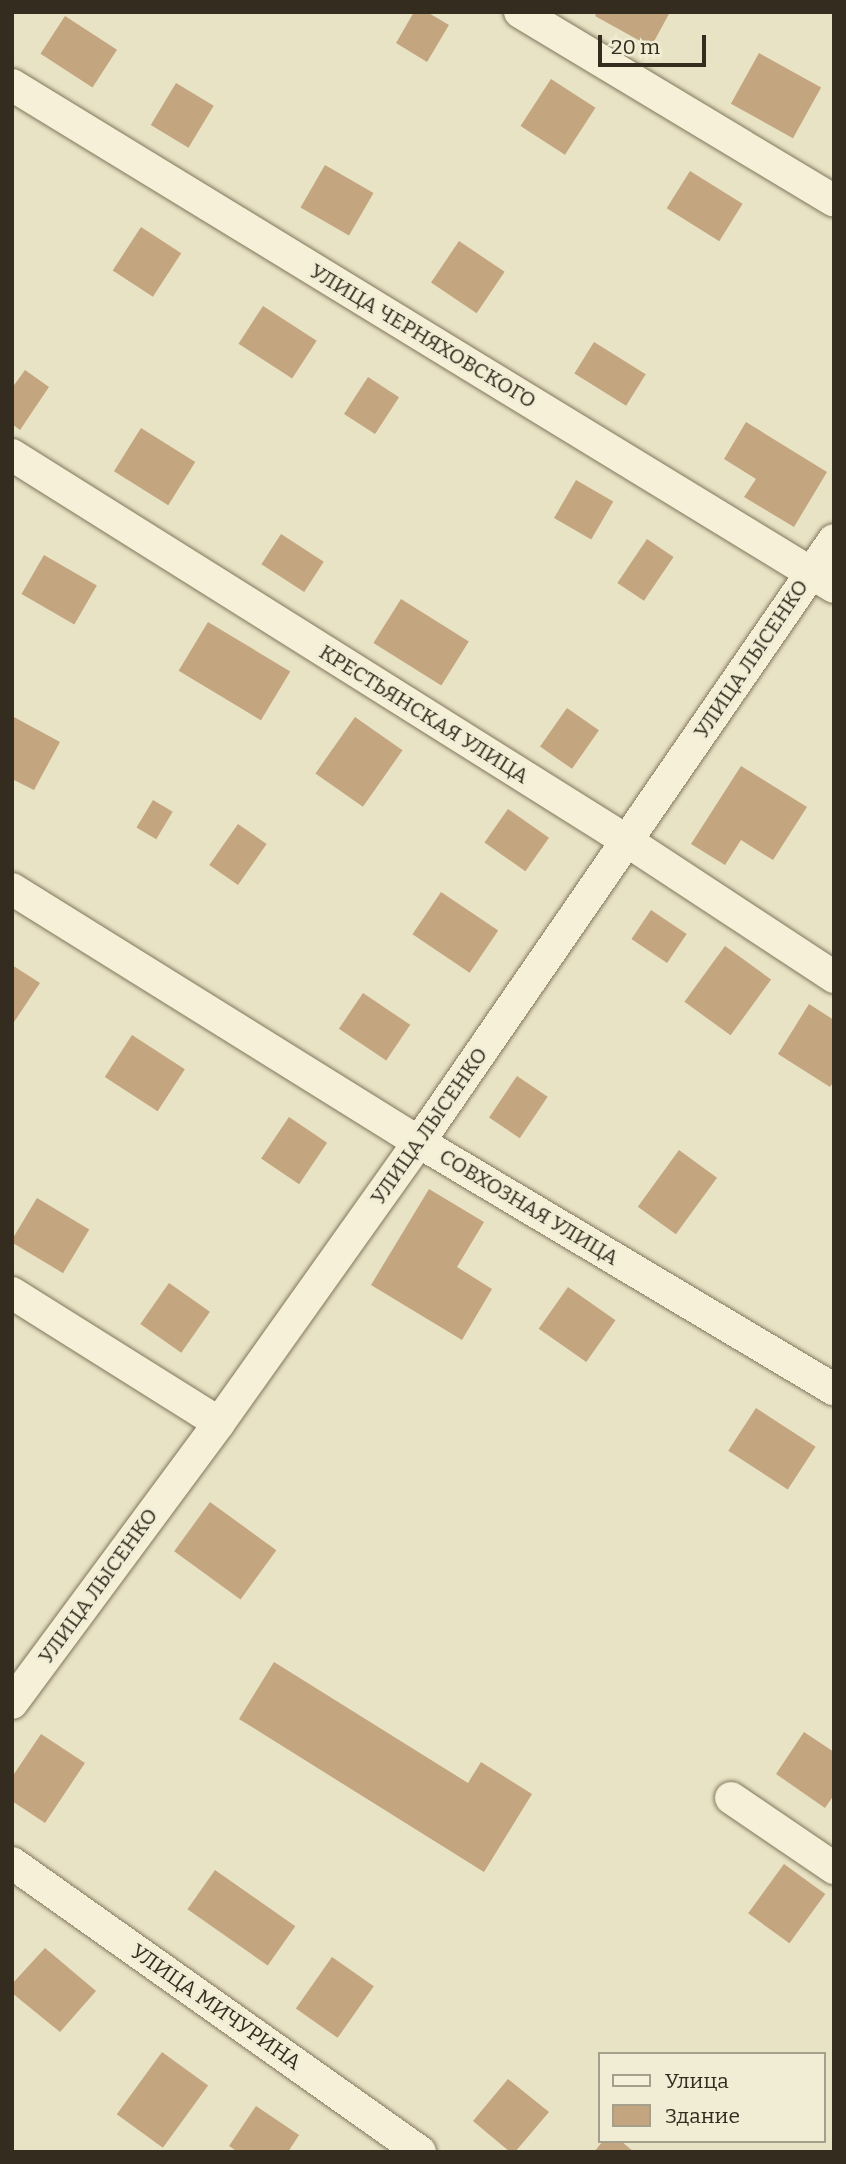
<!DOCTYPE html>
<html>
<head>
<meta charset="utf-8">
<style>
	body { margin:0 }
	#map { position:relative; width:846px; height:2164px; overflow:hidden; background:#e9e3c5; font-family:Bitter,serif }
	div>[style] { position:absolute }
	.building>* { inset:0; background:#c3a57f; transform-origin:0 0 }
	.roads { filter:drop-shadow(0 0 2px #82765d) drop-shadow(0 0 2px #82765d) }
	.street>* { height:32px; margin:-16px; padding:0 16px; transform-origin:16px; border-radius:16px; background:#f5f0d7 }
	span { translate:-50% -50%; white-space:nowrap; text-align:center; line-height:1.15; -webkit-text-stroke:5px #f1edd4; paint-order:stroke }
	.street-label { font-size:21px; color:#332c1f }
	.frame { position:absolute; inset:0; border:14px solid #332c1f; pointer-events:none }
	.legend { position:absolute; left:598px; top:2052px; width:228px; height:91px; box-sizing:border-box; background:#f1edd4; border:2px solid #a5a08c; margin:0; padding:9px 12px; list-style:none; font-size:21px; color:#332c1f }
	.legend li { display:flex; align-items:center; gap:14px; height:35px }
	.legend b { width:35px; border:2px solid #a5a08c }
	.scale { position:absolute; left:598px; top:35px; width:108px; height:32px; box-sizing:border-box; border:4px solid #332c1f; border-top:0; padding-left:9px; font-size:21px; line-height:24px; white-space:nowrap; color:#332c1f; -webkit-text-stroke:5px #f1edd4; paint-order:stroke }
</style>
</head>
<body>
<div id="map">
	<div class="building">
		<i style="clip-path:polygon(414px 12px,427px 12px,449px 25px,427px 62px,396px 43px)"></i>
		<i style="clip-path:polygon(597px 12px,670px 12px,651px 47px,595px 16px)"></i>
		<i style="left:65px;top:16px;width:62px;height:45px;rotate:33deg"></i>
		<i style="left:759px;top:53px;width:71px;height:58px;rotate:29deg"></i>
		<i style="left:551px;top:79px;width:53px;height:56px;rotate:33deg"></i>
		<i style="left:176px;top:83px;width:44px;height:49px;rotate:31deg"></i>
		<i style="left:325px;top:165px;width:56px;height:49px;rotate:30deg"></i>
		<i style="left:690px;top:171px;width:62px;height:44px;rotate:32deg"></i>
		<i style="left:141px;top:227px;width:48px;height:52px;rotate:33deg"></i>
		<i style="left:459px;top:241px;width:55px;height:50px;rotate:34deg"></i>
		<i style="left:263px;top:306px;width:64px;height:45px;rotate:33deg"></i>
		<i style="left:594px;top:342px;width:61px;height:37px;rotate:32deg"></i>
		<i style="clip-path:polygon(25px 370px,49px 387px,20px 430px,12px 424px,12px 388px)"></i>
		<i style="left:368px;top:377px;width:37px;height:44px;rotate:33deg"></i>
		<i style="clip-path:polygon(746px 422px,827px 472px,794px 527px,744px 497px,756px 479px,724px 459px)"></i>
		<i style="left:141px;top:428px;width:64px;height:51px;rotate:32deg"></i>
		<i style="left:576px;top:480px;width:43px;height:44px;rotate:30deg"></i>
		<i style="left:281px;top:534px;width:51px;height:36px;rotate:33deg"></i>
		<i style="left:647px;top:539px;width:32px;height:53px;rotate:34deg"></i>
		<i style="left:44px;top:555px;width:61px;height:45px;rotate:30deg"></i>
		<i style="left:401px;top:599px;width:80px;height:52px;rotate:32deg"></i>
		<i style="left:208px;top:622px;width:96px;height:57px;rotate:31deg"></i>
		<i style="left:567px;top:708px;width:39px;height:47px;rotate:35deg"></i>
		<i style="clip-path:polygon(12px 716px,60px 742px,34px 790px,12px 779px)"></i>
		<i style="left:355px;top:717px;width:58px;height:69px;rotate:35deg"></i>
		<i style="clip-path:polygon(741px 766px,807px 807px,773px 860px,741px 840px,725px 865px,691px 844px)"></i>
		<i style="left:153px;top:800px;width:23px;height:32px;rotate:31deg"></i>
		<i style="left:508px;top:809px;width:50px;height:41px;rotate:35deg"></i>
		<i style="left:238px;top:824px;width:35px;height:50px;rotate:35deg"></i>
		<i style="left:441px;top:892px;width:69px;height:51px;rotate:34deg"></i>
		<i style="left:651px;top:910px;width:43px;height:35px;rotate:34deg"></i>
		<i style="left:725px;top:946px;width:57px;height:69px;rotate:36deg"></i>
		<i style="clip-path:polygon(12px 965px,40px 983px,12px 1025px)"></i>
		<i style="left:363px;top:993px;width:57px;height:43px;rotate:34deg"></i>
		<i style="clip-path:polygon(809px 1004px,834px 1020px,834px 1081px,830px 1087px,778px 1054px)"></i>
		<i style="left:132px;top:1035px;width:63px;height:50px;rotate:33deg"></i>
		<i style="left:517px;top:1076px;width:37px;height:50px;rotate:34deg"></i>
		<i style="left:289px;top:1117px;width:46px;height:50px;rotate:34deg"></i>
		<i style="left:679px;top:1150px;width:47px;height:70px;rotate:36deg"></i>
		<i style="clip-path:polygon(429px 1189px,484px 1222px,457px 1267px,492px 1289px,462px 1340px,371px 1285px)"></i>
		<i style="left:37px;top:1198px;width:61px;height:51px;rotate:31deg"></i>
		<i style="left:169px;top:1283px;width:50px;height:50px;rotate:35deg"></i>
		<i style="left:568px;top:1287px;width:58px;height:51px;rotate:35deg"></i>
		<i style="left:756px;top:1408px;width:71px;height:51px;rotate:33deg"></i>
		<i style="left:210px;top:1502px;width:82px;height:61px;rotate:36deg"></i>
		<i style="clip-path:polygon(274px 1662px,468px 1783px,481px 1762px,532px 1794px,484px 1872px,239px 1719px)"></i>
		<i style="clip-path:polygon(804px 1732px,834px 1752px,834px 1795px,825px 1808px,776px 1774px)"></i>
		<i style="clip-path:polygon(41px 1734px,85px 1763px,45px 1823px,12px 1801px,12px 1777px)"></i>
		<i style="left:784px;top:1864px;width:51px;height:61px;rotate:36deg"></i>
		<i style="left:215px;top:1870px;width:98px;height:48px;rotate:35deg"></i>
		<i style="clip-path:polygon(45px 1948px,96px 1991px,60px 2032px,12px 1993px,12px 1984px)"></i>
		<i style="left:332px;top:1957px;width:51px;height:63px;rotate:35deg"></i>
		<i style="left:162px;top:2052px;width:57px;height:77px;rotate:36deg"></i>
		<i style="clip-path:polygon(508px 2079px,549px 2112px,515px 2152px,510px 2152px,473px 2121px)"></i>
		<i style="clip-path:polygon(256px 2106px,299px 2135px,288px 2152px,238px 2152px,229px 2146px)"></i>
		<i style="clip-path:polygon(603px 2141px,621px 2141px,634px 2152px,594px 2152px)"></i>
	</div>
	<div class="roads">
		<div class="street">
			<i style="left:520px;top:12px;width:366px;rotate:31deg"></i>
			<i style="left:12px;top:85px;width:963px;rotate:31.41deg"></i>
			<i style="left:12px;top:455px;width:726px;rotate:32.11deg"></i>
			<i style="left:627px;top:841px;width:248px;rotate:33.3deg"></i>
			<i style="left:12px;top:889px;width:479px;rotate:31.9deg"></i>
			<i style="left:419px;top:1142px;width:483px;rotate:30.8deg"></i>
			<i style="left:12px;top:1293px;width:244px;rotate:32.1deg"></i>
			<i style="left:12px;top:1703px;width:348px;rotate:-53.5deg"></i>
			<i style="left:219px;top:1423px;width:345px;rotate:-54.6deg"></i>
			<i style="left:419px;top:1142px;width:731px;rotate:-55.42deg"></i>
			<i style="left:731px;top:1798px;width:125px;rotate:34.2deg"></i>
			<i style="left:12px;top:1863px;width:500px;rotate:35.3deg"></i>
		</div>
	</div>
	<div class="street-label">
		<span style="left:423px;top:336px;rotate:31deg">УЛИЦА ЧЕРНЯХОВСКОГО</span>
		<span style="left:751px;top:659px;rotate:-56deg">УЛИЦА ЛЫСЕНКО</span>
		<span style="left:424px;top:714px;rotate:32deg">КРЕСТЬЯНСКАЯ УЛИЦА</span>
		<span style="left:429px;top:1126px;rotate:-55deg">УЛИЦА ЛЫСЕНКО</span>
		<span style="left:529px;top:1207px;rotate:31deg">СОВХОЗНАЯ УЛИЦА</span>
		<span style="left:98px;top:1586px;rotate:-54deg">УЛИЦА ЛЫСЕНКО</span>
		<span style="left:216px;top:2007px;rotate:35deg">УЛИЦА МИЧУРИНА</span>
	</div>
	<div class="frame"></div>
	<ul class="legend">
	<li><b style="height:9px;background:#f5f0d7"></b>Улица</li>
	<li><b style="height:19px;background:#c3a57f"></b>Здание</li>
	</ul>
	<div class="scale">20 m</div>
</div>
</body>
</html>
